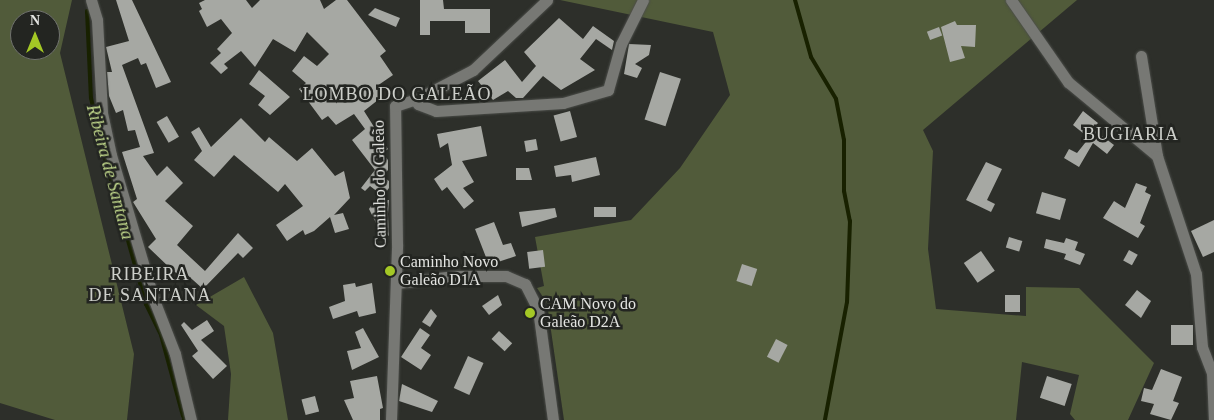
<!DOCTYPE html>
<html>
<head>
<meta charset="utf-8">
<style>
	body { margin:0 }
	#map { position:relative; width:1214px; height:420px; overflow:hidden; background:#2d2f2a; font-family:Georgia,serif }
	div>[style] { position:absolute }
	.green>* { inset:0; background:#515b3a }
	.stream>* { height:4px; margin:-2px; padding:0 2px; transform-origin:2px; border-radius:2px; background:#182100 }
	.building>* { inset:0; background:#a6a8a3; transform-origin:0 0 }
	.roads { filter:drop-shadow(0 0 1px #4b4d49) drop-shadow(0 0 1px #4b4d49) }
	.street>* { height:11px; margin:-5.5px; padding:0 5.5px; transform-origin:5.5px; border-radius:5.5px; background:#777874 }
	.dots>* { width:14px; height:14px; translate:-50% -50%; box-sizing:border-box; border:2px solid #232521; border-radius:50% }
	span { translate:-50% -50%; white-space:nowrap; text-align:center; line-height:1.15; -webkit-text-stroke:5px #232521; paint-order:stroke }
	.street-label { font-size:16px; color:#e4e5e2 }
	.poi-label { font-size:16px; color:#e4e5e2 }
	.left { translate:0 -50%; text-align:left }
	.neighbourhood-label { font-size:18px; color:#cdcfca; letter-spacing:1px }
	.water-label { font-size:18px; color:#c0d78b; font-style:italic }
	.north { position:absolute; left:10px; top:10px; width:50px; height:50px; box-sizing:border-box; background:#232521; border:1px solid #70726e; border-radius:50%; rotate:0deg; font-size:14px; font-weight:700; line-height:20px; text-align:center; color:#e4e5e2 }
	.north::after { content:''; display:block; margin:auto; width:18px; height:22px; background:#a4c825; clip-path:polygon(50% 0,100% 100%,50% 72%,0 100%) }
</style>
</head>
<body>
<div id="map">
	<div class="green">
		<i style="clip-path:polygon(evenodd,0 0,72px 0,60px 53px,134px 354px,127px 420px,55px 420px,0 403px,0 0,20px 20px,50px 20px,50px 50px,20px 50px,20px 20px)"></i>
		<i style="clip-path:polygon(560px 0,1077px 0,923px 130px,933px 151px,928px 249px,936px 309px,1026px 316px,1026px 287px,1079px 288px,1154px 363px,1128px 420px,1075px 420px,1070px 414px,1079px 375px,1022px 362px,1016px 420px,564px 420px,547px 303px,537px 288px,544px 286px,535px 237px,631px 220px,680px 168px,730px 95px,713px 32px)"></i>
		<i style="clip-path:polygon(244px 277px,273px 333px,288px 420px,228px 420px,231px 374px,224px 326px,196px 305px)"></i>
	</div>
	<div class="stream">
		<i style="left:795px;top:0;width:59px;rotate:74.3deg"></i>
		<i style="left:811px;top:57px;width:49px;rotate:59.2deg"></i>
		<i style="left:836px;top:99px;width:42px;rotate:79deg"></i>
		<i style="left:844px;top:140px;width:51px;rotate:90deg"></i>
		<i style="left:844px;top:191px;width:31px;rotate:79deg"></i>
		<i style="left:850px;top:221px;width:81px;rotate:92.1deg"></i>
		<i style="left:847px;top:302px;width:120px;rotate:100.6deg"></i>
		<i style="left:87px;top:11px;width:87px;rotate:87.4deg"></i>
		<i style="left:91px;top:98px;width:58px;rotate:77.2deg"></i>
		<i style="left:104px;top:155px;width:155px;rotate:74.3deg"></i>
		<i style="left:146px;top:304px;width:34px;rotate:64deg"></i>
		<i style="left:161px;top:335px;width:84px;rotate:74.8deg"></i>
		<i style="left:184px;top:420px;width:1px;rotate:-90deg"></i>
	</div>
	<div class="building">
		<i style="clip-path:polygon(116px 0,132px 0,171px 82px,156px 88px,146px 63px,141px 65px,138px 58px,122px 65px,154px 153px,143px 156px,157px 176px,167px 166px,183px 183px,165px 201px,193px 226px,177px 245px,205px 271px,238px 233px,253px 248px,243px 258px,238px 253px,203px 289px,183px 271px,179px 275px,171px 269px,148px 247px,156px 239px,133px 202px,137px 199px,122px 152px,140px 147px,135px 130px,128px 131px,123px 110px,116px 113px,109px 96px,107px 72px,112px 72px,106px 47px,129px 41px)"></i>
		<i style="clip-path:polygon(205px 0,246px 0,252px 8px,260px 0,320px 0,324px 9px,336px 0,347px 0,386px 51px,380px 56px,393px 75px,377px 86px,383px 96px,364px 111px,388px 149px,383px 153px,388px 160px,388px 170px,382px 176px,389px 181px,389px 188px,383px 196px,370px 186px,365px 191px,361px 188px,375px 170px,352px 140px,365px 129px,354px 114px,336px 125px,328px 116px,322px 120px,299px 89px,306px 83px,292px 71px,304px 56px,317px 66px,329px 54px,307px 32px,295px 52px,273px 39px,255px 67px,241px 51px,224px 64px,228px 68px,221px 74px,210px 63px,221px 53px,217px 49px,232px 33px,221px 19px,207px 27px,199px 11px,202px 9px,199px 3px)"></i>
		<i style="clip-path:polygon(420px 0,443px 0,444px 9px,490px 9px,490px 33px,465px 33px,465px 21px,430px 21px,430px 35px,420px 35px)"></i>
		<i style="clip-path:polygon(375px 8px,400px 18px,396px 27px,368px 15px)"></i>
		<i style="clip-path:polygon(559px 18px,583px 39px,593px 26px,614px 41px,612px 50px,596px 39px,580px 59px,595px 70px,561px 90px,543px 76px,523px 98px,516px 98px,508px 91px,493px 100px,478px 81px,505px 60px,522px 82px,536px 66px,524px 52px)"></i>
		<i style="clip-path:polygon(955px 21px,957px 25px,976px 25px,975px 47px,961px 46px,965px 58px,950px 62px,941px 27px)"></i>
		<i style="left:939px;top:27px;width:9px;height:13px;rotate:69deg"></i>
		<i style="clip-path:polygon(629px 44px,651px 45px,649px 55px,635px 64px,642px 68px,637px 78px,624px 74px)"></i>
		<i style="clip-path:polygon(259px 70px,290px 97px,270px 115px,258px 105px,265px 96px,249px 84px)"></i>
		<i style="left:660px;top:72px;width:22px;height:50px;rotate:18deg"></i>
		<i style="left:570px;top:111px;width:27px;height:17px;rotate:75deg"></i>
		<i style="clip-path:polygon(1083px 111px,1098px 123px,1093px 129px,1114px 145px,1107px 154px,1093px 143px,1079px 167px,1064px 158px,1069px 149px,1077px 153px,1089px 138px,1073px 125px)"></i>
		<i style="left:167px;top:116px;width:24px;height:12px;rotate:60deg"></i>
		<i style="clip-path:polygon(241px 118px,265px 142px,269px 137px,297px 161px,312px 148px,335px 176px,344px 171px,350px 198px,334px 215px,343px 213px,349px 229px,335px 233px,330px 217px,314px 231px,305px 235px,303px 230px,287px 241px,276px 225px,303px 206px,285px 184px,278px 192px,234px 155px,214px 177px,194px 160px,202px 151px,191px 132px,199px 127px,211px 147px)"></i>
		<i style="clip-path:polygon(481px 126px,487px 156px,462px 161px,474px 182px,463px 188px,474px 201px,464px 209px,447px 187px,442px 191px,434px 179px,452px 165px,448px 143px,440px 148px,437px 134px)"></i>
		<i style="left:536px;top:139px;width:11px;height:12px;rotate:80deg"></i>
		<i style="clip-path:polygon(596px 157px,600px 175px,572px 182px,571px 175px,556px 177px,554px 166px)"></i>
		<i style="clip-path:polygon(986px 162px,1002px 169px,987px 200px,995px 204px,991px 212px,966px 200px)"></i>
		<i style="clip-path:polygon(516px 168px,529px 168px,532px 180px,516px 180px)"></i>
		<i style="clip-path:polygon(1136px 183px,1147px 187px,1145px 192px,1151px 195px,1140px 223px,1145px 226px,1138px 238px,1103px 218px,1114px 201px,1125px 208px)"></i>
		<i style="left:1042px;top:192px;width:25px;height:22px;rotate:16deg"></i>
		<i style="clip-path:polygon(389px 200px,388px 214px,389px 236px,377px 225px,369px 209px,374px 201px)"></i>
		<i style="left:616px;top:207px;width:10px;height:22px;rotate:90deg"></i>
		<i style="clip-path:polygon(555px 208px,557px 217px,522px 227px,519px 212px)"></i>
		<i style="clip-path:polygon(1214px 220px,1214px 252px,1203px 257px,1191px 231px)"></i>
		<i style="clip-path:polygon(494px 222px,503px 245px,511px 243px,516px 256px,489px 265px,475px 229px)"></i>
		<i style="left:1009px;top:237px;width:14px;height:11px;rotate:17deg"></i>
		<i style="clip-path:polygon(1066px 238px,1078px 242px,1075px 250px,1085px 254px,1080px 265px,1064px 259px,1066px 254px,1044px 248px,1046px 239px,1064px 243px)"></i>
		<i style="left:543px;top:250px;width:17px;height:16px;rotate:83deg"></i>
		<i style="left:1129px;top:250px;width:10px;height:12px;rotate:29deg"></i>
		<i style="left:981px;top:251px;width:24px;height:21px;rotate:55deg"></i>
		<i style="left:742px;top:264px;width:16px;height:18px;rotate:18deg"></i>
		<i style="clip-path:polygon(355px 283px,356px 287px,372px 283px,376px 313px,359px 317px,357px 311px,333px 319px,329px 307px,345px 301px,343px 285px)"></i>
		<i style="clip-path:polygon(1137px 290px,1151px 301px,1141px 318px,1125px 305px)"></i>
		<i style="clip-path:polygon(498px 295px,502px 305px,489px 315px,482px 306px)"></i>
		<i style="left:1005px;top:295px;width:15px;height:17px"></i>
		<i style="clip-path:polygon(431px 309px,437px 316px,430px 327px,422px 322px)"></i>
		<i style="clip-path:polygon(207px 320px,214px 331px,201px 340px,227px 366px,213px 379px,192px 356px,198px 351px,181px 325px,184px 322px,192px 330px)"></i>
		<i style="left:1171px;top:325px;width:22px;height:20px"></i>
		<i style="clip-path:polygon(363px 328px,379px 357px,352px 370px,347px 351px,361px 348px,355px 332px)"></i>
		<i style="clip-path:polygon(420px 328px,430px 335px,421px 348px,431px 355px,421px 370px,401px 357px)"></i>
		<i style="left:499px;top:331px;width:18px;height:11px;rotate:43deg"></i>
		<i style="left:776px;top:339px;width:13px;height:20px;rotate:27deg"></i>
		<i style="left:468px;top:356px;width:17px;height:35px;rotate:24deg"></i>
		<i style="clip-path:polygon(1161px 369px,1182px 377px,1173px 401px,1179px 403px,1171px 420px,1150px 414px,1154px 404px,1141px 401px,1144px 388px,1152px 390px)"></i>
		<i style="clip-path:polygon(377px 376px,383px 408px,380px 409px,380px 420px,353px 420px,344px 400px,354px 398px,350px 381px)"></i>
		<i style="left:1047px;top:376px;width:26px;height:23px;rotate:18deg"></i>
		<i style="clip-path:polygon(402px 384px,438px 401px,432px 412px,399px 401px)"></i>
		<i style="left:315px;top:396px;width:16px;height:14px;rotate:75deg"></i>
	</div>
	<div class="roads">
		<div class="street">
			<i style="left:91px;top:0;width:21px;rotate:73deg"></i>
			<i style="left:97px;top:20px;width:93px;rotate:86.9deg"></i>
			<i style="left:102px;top:113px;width:43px;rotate:77.9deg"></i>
			<i style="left:111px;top:155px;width:151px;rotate:73.5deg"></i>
			<i style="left:154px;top:300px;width:58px;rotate:68.7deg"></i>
			<i style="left:175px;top:354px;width:68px;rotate:76.4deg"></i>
			<i style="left:1011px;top:0;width:100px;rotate:55.2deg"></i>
			<i style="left:1068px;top:82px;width:116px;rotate:39.7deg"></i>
			<i style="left:1141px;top:56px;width:101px;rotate:80.9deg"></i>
			<i style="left:1157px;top:156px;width:124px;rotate:71.7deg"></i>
			<i style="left:1196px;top:274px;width:73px;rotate:85.3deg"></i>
			<i style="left:1202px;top:347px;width:28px;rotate:69deg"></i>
			<i style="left:1212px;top:373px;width:47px;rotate:87.6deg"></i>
			<i style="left:417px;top:99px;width:5px;rotate:79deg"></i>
			<i style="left:418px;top:104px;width:19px;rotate:21deg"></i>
			<i style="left:436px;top:111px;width:127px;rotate:-3.6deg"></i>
			<i style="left:563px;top:103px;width:47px;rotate:-16.1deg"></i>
			<i style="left:608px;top:90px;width:48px;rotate:-74.2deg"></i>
			<i style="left:621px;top:44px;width:49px;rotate:-63.4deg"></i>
			<i style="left:397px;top:283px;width:58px;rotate:-6.9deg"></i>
			<i style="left:455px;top:276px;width:51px"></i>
			<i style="left:506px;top:276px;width:21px;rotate:23deg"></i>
			<i style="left:525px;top:284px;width:28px;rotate:63deg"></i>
			<i style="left:538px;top:309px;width:112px;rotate:82.3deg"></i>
			<i style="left:391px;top:420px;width:176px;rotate:-88deg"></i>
			<i style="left:397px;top:244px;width:138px;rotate:-90.8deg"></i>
			<i style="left:395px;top:106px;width:23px;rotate:-18deg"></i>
			<i style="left:417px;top:99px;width:63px;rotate:-27.4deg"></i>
			<i style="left:473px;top:70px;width:102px;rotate:-43.4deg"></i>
		</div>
	</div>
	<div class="dots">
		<i style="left:390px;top:271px;background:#a4c825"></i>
		<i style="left:530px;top:313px;background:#a4c825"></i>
	</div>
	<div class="street-label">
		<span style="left:380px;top:184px;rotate:-91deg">Caminho do Galeão</span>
	</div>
	<div class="poi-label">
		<span class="left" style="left:400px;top:271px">Caminho Novo<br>Galeão D1A</span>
		<span class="left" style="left:540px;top:313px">CAM Novo do<br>Galeão D2A</span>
	</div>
	<div class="neighbourhood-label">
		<span style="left:397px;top:94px">LOMBO DO GALEÃO</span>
		<span style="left:1131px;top:134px">BUGIARIA</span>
		<span style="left:150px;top:285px">RIBEIRA<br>DE SANTANA</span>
	</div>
	<div class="water-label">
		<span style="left:110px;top:172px;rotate:75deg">Ribeira de Santana</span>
	</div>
	<div class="north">N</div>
</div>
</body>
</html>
